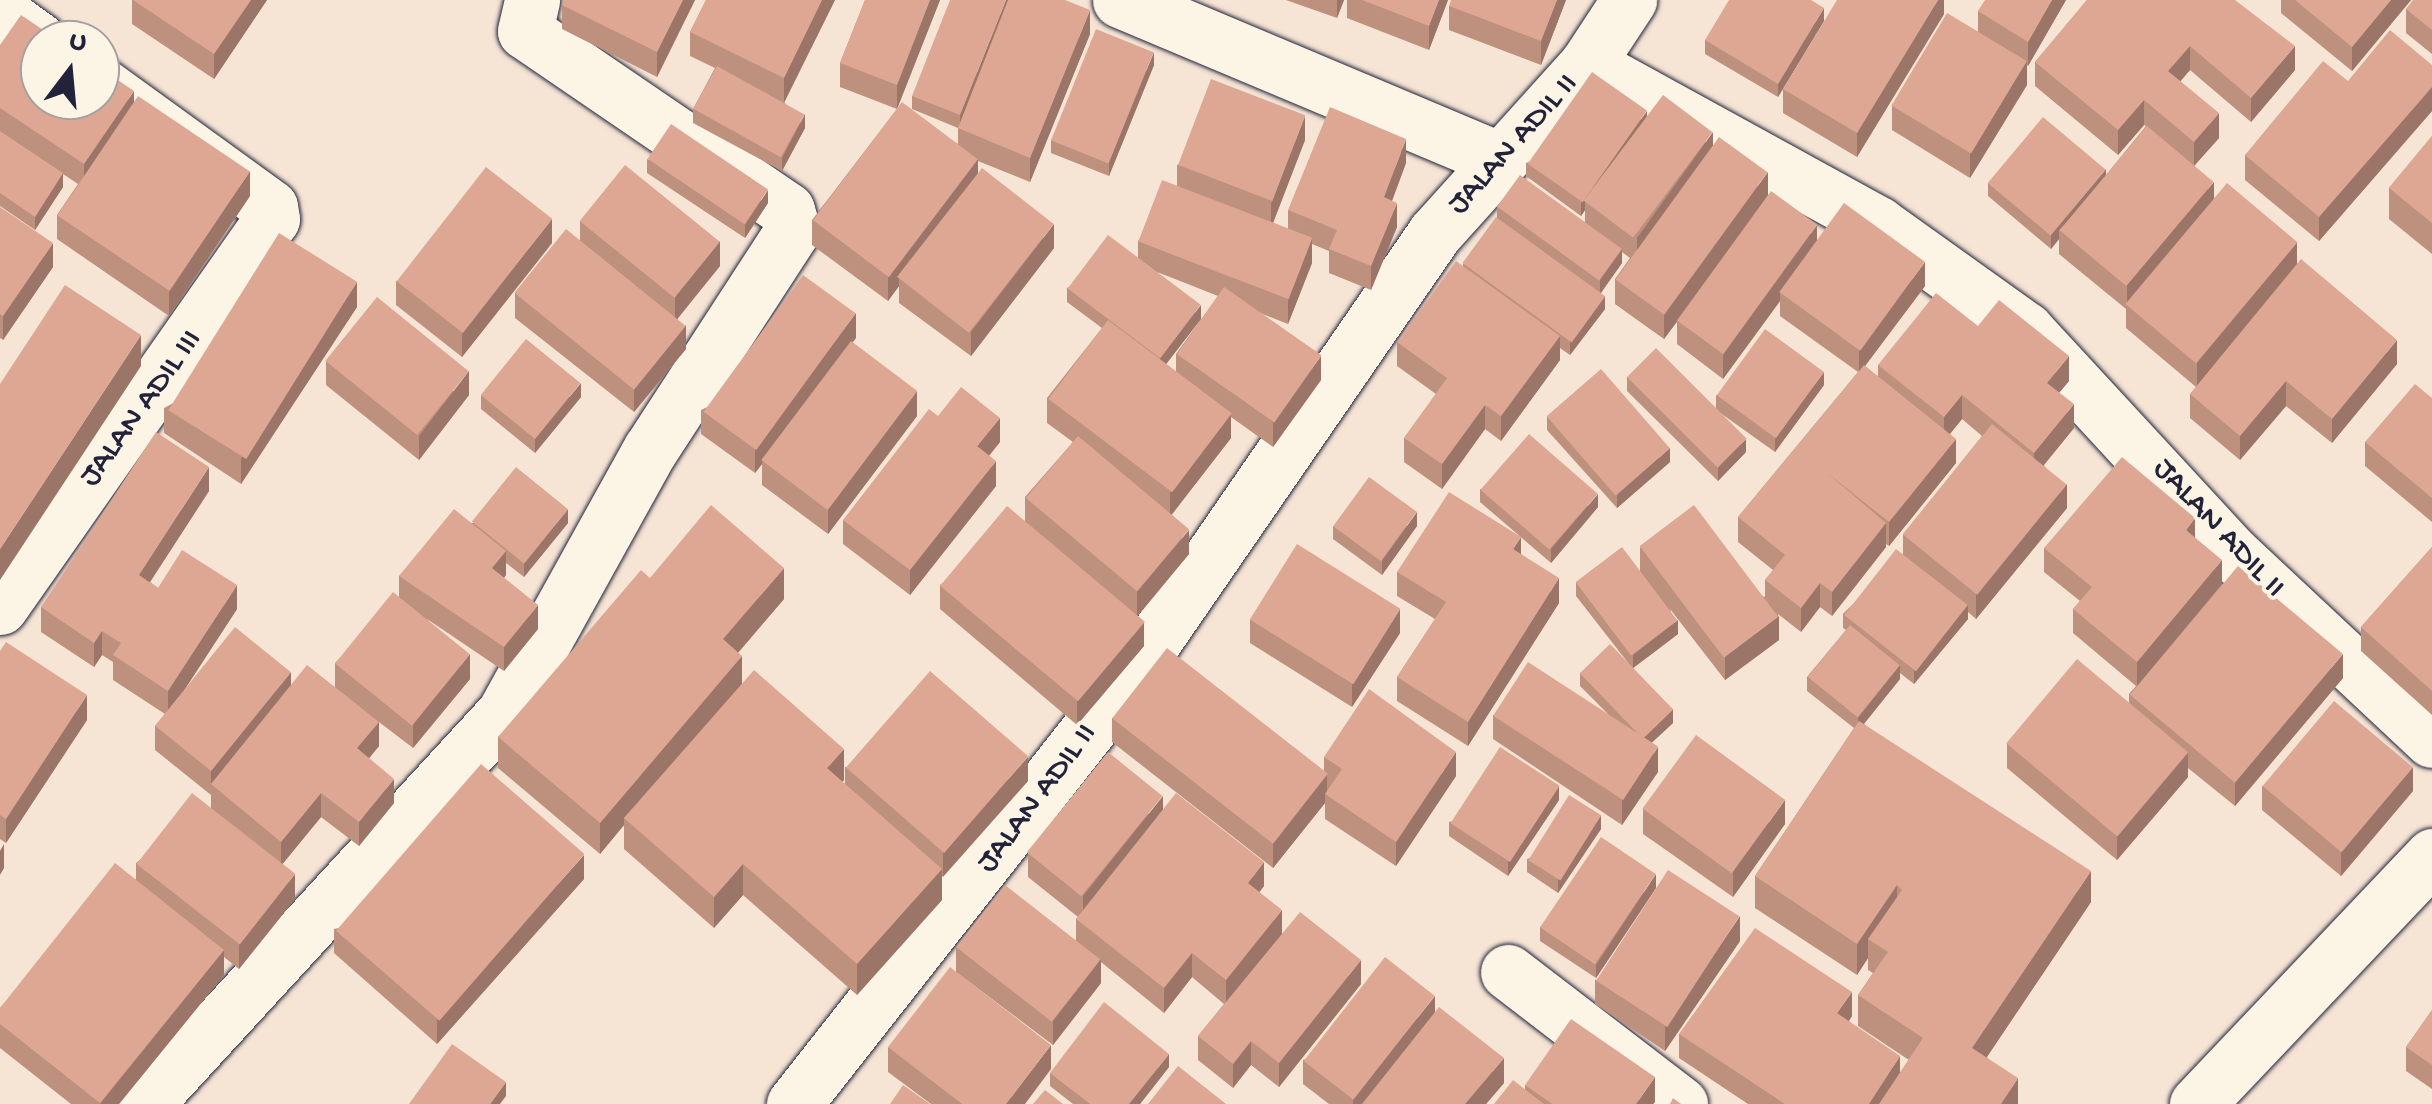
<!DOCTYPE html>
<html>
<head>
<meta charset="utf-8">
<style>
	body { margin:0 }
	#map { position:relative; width:2432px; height:1104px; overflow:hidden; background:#f6e5d5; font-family:"Gochi Hand",sans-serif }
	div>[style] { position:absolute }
	.roads { filter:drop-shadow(0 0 2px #22223b) drop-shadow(0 0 2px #22223b) }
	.minor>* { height:55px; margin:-27.5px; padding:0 27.5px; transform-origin:27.5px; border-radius:27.5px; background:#fcf5e5 }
	.secondary>* { height:55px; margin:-27.5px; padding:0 27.5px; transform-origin:27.5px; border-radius:27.5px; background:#fcf5e5 }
	.wall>* { inset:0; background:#be907e }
	.shaded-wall>* { inset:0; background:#9b7567 }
	.building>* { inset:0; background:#dda793; transform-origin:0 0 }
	span { translate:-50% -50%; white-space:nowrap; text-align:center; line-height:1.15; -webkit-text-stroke:8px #fcf5e5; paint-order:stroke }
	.street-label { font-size:32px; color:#22223b }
	.north { position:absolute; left:20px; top:20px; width:100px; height:100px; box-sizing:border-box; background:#fcf5e5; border:2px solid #a5a1a1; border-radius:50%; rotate:16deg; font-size:28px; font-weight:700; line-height:40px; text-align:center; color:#22223b }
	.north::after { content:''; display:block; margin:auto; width:35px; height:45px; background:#22223b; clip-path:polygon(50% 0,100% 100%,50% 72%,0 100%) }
</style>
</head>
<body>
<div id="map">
	<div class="roads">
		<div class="minor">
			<i style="left:1120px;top:0;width:406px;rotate:22.8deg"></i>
			<i style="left:0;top:12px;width:49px;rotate:35.9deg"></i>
			<i style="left:1587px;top:64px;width:332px;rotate:28.8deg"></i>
			<i style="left:1878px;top:224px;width:182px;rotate:35.6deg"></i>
			<i style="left:2026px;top:330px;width:305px;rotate:47.3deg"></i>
			<i style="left:2233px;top:554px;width:272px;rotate:43.1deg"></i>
			<i style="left:0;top:607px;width:474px;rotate:-55deg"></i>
			<i style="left:272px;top:219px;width:12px;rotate:-99deg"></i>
			<i style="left:270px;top:207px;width:210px;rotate:-144.1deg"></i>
			<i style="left:1508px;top:972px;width:217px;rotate:37.5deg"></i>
			<i style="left:145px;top:1104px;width:531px;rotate:-47.44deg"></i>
			<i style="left:504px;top:713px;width:301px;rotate:-61deg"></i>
			<i style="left:650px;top:450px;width:262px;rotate:-57deg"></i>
			<i style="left:793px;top:230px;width:21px;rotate:-107deg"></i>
			<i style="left:787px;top:210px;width:317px;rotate:-145.7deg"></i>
			<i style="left:525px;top:31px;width:32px;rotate:-77deg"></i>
			<i style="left:794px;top:1104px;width:531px;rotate:-51.81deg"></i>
			<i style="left:1122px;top:687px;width:551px;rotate:-55.42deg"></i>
			<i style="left:1435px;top:233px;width:227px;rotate:-48deg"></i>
			<i style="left:1587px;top:64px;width:77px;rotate:-56.7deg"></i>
		</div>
		<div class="secondary">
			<i style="left:2197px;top:1104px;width:342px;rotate:-46.5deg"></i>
		</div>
	</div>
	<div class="wall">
		<i style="clip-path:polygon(132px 0,267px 0,214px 79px,132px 24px)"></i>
		<i style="clip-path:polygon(564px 0,695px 0,657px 77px,562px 29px,562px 5px)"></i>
		<i style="clip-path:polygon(706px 0,835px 0,784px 102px,805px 128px,782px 171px,693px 123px,693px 109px,715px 68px,690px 56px,690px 32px)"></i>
		<i style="clip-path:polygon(865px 0,940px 0,897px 109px,958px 144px,958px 128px,912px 109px,912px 96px,1090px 34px,1030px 182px,978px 161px,978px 174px,1054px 248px,971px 356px,899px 303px,899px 286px,888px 301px,812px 245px,812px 220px,897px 109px,840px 87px,840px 63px)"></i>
		<i style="clip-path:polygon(1286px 0,1344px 0,1337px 18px)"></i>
		<i style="clip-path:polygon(1347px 0,1448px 0,1429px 50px,1347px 18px)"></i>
		<i style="clip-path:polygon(1566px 0,1541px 65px,1449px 30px,1449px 6px)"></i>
		<i style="clip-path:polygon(1944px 0,1944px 14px,1857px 157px,1783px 113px,1783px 89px)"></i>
		<i style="clip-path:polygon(2066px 0,2028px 66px,2027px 65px,2027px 85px,1970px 178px,1892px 130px,1892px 106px,1978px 31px,1978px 11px)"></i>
		<i style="clip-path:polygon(2087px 0,2295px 70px,2251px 122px,2190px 70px,2180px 81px,2219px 138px,2194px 166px,2214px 198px,2297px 264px,2397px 364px,2332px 443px,2286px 406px,2240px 460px,2190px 418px,2190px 394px,2196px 387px,2126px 328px,2126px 309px,2059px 254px,2059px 239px,2051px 249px,1988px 196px,1988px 183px,2106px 175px,2146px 126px,2144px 125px,2118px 155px,2035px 86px,2035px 62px)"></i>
		<i style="clip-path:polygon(2281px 0,2411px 0,2352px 71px,2281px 13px)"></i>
		<i style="clip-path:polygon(2432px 0,2432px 54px,2406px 33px,2406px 9px)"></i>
		<i style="clip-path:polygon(1824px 21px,1778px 97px,1705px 54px,1705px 40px)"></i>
		<i style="clip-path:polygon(0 45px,134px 102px,250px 196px,169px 316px,57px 239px,57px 215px,78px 184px,63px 174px,63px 187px,35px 230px,0 206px)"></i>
		<i style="clip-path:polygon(1154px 65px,1109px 176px,1051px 153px,1051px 140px)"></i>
		<i style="clip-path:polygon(2432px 65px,2432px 111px,2319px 241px,2245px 180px,2245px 155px,2348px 81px)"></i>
		<i style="clip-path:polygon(1647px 117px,1713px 145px,1817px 240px,1925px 286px,1865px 366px,1878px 377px,1878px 365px,1978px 326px,2069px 381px,2059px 393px,2074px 428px,2044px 465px,2067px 508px,1976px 619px,1968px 612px,1968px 619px,1914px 684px,1900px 673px,1900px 679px,1864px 724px,2091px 902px,1987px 1057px,2018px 1104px,1748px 1104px,1679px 1058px,1679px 1034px,1852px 1016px,1849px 1021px,1900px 1073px,1909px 1060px,1858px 1026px,1858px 995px,1873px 973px,1868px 970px,1868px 958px,1857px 975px,1755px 908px,1755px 876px,1854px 728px,1807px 691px,1807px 677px,1846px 630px,1843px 628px,1843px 614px,1903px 554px,1903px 535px,1982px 436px,1962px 419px,1950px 434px,1956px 463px,1889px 546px,1886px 544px,1886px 547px,1832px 616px,1820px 607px,1801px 632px,1778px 614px,1779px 640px,1725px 680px,1670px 609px,1678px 634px,1633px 668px,1673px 723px,1651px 743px,1658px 772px,1622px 825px,1493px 739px,1493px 715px,1608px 714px,1580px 686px,1580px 673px,1629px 664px,1576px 596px,1576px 582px,1640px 571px,1640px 547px,1765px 597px,1765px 580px,1773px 570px,1738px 542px,1738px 517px,1858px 372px,1780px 316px,1780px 301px,1723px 379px,1677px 344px,1677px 322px,1664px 339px,1615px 304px,1615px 279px,1630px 258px,1622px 252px,1622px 263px,1601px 293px,1605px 309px,1570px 355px,1560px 348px,1560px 360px,1501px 441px,1485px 429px,1442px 489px,1404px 462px,1404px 438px,1436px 394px,1397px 366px,1397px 342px,1463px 266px,1463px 264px,1497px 218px,1497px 206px,1585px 222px,1585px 210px,1581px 216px,1526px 176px,1526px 163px)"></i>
		<i style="clip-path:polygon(2432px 136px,2432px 254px,2389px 219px,2389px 188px)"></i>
		<i style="clip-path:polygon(evenodd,1305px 140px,1273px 223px,1288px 229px,1288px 210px,1406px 163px,1392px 201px,1397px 227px,1371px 290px,1329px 273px,1329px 251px,1312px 244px,1312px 263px,1288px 324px,1260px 313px,1321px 380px,1273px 447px,1231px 417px,1231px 438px,1171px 515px,1189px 554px,1137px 616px,1144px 646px,1077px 725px,940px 609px,940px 585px,1025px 521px,1025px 497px,1073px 442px,1047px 423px,1047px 398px,1102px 328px,1067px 302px,1067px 288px,1138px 258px,1138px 241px,1177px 186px,1177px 165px,1305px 140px,1157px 272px,1218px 296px,1176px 354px,1176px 372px,1166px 364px,1201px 319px,1157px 272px)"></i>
		<i style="clip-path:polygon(647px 159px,768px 203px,745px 238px,647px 173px)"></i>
		<i style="clip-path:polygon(0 207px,53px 267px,3px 340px,0 338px)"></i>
		<i style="clip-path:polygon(580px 221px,720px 266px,677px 318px,686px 349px,634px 412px,515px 318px,515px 293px,580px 240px)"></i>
		<i style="clip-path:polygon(552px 243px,462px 357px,396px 305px,396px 281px)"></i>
		<i style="clip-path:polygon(357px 307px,241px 484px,164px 433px,164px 408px)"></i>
		<i style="clip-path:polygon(856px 338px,852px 342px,917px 416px,828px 534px,762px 485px,762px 464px,755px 473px,701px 434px,701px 410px)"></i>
		<i style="clip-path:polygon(326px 361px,469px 395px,419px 460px,326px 385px)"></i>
		<i style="clip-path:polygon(1627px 377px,1716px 408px,1716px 395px,1824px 385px,1775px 452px,1719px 412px,1746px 452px,1718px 481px,1627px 391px)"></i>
		<i style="clip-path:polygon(481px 395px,581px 397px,535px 453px,481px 409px)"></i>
		<i style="clip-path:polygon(2432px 398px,2432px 522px,2365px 466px,2365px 442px)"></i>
		<i style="clip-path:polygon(1547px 416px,1670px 462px,1617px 508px,1547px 430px)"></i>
		<i style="clip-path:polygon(1000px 442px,989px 456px,996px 486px,910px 595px,843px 544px,843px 520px)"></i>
		<i style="clip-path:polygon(1480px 489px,1598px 507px,1551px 563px,1480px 502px)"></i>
		<i style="clip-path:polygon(209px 491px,150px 582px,158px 588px,237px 609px,185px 689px,291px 685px,335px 687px,335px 663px,399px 597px,399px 576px,471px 523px,568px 523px,524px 577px,506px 563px,506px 575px,504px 578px,538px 629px,504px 671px,427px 619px,470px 679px,413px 748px,379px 722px,379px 746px,369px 758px,394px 803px,359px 846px,321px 817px,282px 864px,295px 899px,239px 969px,224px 957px,224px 975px,119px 1104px,71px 1104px,0 1048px,0 1008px,136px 879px,136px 863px,211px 808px,211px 795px,155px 750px,155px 726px,165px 714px,113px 680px,113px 662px,102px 655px,94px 667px,41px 632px,41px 607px)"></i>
		<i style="clip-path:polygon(1333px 526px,1417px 526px,1382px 575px,1333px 539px)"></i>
		<i style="clip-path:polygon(2195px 537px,2222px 584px,2343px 678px,2235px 806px,2188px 768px,2188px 777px,2117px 860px,2007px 768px,2007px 744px,2129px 703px,2129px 694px,2136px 686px,2073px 633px,2073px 609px,2080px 601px,2044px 572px,2044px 548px)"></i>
		<i style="clip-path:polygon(2432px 547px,2432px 715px,2361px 651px,2361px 627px)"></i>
		<i style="clip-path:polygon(1521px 554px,1559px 603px,1468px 746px,1397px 701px,1397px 677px,1435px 619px,1397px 596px,1397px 572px)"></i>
		<i style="clip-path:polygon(650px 578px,784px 599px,738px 653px,742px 684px,844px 780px,842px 782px,845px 784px,845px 767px,1028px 781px,942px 877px,942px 900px,857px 995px,743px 895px,714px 928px,624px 849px,624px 825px,600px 854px,498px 768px,498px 737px)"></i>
		<i style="clip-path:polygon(1250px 619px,1400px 633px,1352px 707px,1250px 643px)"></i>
		<i style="clip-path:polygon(0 651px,87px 720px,6px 843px,0 839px)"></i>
		<i style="clip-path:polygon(1112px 718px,1324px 772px,1324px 757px,1456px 776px,1396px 866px,1325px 819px,1325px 803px,1273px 868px,1112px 742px)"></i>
		<i style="clip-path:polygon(2262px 786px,2413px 791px,2341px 876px,2262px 810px)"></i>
		<i style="clip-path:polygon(1559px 800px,1508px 876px,1449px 836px,1449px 822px)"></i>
		<i style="clip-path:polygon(1163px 809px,1264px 886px,1259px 892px,1282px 934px,1361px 984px,1279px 1087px,1251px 1065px,1233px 1088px,1198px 1060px,1198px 1036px,1224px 1004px,1192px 977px,1164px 1013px,1101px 962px,1101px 983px,1053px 1045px,956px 972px,956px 947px,1076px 940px,1076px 919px,1078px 917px,1028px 877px,1028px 853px)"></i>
		<i style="clip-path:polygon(1643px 809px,1785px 824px,1733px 897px,1643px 834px)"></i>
		<i style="clip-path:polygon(1601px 829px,1558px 893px,1527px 872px,1527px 859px)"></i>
		<i style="clip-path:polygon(584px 879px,437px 1044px,334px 953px,334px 929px)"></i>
		<i style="clip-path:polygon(1656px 888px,1596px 978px,1540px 941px,1540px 927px)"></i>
		<i style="clip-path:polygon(1740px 941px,1665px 1051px,1595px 1004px,1595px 980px)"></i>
		<i style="clip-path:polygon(2432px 1010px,2432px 1089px,2406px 1071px,2406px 1047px)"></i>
		<i style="clip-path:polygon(1435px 1012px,1504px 1083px,1486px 1104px,1329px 1104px,1303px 1084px,1303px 1060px)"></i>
		<i style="clip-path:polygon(888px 1047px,1025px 1104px,931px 1104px,888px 1072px)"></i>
		<i style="clip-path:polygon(1169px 1067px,1140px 1104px,1073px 1104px,1050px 1086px,1050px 1073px)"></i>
		<i style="clip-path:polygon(1525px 1085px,1655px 1102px,1653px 1104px,1494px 1104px,1525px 1089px)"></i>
	</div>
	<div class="shaded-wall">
		<i style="clip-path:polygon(251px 0,267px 0,214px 79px,214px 54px)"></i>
		<i style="clip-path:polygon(683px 0,695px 0,657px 77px,657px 52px)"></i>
		<i style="clip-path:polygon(822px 0,835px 0,784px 103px,784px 78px)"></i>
		<i style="clip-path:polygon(930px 0,940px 0,897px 109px,897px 85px)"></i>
		<i style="clip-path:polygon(1006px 0,1010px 0,960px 129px,960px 115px)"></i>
		<i style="clip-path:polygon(1337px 0,1344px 0,1337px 18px)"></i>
		<i style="clip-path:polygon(1439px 0,1448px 0,1429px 50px,1429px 26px)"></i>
		<i style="clip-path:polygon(1557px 0,1566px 0,1541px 65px,1541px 41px)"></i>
		<i style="clip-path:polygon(1938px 0,1944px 0,1944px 14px,1857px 157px,1857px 133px)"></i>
		<i style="clip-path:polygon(2052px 0,2066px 0,2028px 66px,2028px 42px)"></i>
		<i style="clip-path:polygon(2391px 0,2411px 0,2352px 71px,2352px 47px)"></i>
		<i style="clip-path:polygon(1824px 8px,1824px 21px,1778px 97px,1778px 84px)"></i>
		<i style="clip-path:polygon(1090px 10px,1090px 34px,1030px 182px,1030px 158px)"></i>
		<i style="clip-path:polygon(2190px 46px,2190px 70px,2168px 96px,2168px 71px)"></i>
		<i style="clip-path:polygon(2295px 46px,2295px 70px,2251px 122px,2251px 98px)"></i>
		<i style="clip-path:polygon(1154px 52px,1154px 65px,1109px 176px,1109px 162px)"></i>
		<i style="clip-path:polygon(2027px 61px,2027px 85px,1970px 178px,1970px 154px)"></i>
		<i style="clip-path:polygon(2432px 87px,2432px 111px,2319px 241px,2319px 217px)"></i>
		<i style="clip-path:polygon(134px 91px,134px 115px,84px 188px,84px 164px)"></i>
		<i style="clip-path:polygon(2144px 100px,2144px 125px,2118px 155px,2118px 130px)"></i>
		<i style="clip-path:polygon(1647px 111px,1647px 125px,1585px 202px,1585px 210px,1581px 216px,1581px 203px)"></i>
		<i style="clip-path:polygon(2219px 113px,2219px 138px,2194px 166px,2194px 142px)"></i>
		<i style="clip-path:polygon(805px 114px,805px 128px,782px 171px,782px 158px)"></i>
		<i style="clip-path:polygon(1305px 116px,1305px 140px,1271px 228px,1271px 204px)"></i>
		<i style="clip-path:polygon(1713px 132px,1713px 156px,1637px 263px,1637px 238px)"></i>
		<i style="clip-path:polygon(1406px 139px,1406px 163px,1384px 222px,1384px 197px)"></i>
		<i style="clip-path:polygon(978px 159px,978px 183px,899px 278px,899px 286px,888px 301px,888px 277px)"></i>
		<i style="clip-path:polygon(2106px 169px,2106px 183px,2059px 230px,2059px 239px,2051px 249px,2051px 235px)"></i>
		<i style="clip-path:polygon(250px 171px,250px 196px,169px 316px,169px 292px)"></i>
		<i style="clip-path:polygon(1768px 172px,1768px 197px,1664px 339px,1664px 315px)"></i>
		<i style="clip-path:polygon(63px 173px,63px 187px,35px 230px,35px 217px)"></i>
		<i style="clip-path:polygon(2214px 182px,2214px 207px,2127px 305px,2127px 285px)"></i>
		<i style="clip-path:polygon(768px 190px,768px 203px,745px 238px,745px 225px)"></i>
		<i style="clip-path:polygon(1397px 203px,1397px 227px,1371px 290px,1371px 266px)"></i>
		<i style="clip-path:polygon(552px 219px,552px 243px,462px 357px,462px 333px)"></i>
		<i style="clip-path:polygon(1054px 224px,1054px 248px,971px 356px,971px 332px)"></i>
		<i style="clip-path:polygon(1817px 225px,1817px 250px,1780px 292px,1780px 301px,1723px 379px,1723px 355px)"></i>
		<i style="clip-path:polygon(1312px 239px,1312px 263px,1288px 324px,1288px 299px)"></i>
		<i style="clip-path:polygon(720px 241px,720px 266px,675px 322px,675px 297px)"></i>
		<i style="clip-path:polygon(2297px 242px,2297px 266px,2197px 387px,2197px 363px)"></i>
		<i style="clip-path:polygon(53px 243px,53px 267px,3px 340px,3px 316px)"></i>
		<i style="clip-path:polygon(1622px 249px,1622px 263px,1600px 294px,1600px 280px)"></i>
		<i style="clip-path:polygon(1925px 262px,1925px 286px,1859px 374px,1859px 350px)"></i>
		<i style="clip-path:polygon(357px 282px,357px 307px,241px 484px,241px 459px)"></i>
		<i style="clip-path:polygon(1605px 296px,1605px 309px,1570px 355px,1570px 342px)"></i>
		<i style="clip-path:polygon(1201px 305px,1201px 319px,1160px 372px,1160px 358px)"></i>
		<i style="clip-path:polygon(856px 313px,856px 338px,763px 462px,762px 460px,762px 464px,755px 473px,755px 448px)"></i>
		<i style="clip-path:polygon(686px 325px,686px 349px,634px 412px,634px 388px)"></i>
		<i style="clip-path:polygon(141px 335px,141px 366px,0 580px,0 549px)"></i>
		<i style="clip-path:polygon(1560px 336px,1560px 360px,1501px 441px,1501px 416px)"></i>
		<i style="clip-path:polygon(2397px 340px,2397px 364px,2332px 443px,2332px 419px)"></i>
		<i style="clip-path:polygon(1321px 356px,1321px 380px,1273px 447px,1273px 423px)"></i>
		<i style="clip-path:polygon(2069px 356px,2069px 381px,2047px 407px,2047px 383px)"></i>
		<i style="clip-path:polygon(469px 371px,469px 395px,419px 460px,419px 436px)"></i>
		<i style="clip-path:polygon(1824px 372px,1824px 385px,1775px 452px,1775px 438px)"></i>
		<i style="clip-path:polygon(2286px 381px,2286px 406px,2240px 460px,2240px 436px)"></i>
		<i style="clip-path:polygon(581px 383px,581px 397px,535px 453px,535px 439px)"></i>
		<i style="clip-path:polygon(917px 391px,917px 416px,828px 534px,828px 510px)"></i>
		<i style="clip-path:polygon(1962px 395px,1962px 419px,1944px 441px,1944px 417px)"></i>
		<i style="clip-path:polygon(2074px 404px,2074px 428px,2034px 477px,2034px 453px)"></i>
		<i style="clip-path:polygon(1485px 405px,1485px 429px,1442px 489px,1442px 464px)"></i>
		<i style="clip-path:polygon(1231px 414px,1231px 438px,1170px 517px,1170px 493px)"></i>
		<i style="clip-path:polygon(1000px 418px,1000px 442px,977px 470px,977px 446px)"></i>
		<i style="clip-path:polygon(1746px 439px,1746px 452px,1718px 481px,1718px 468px)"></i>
		<i style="clip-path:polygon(1956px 439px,1956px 463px,1889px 546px,1889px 522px)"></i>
		<i style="clip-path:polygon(1670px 448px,1670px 462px,1617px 508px,1617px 495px)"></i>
		<i style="clip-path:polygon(996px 461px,996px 486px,910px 595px,910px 570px)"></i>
		<i style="clip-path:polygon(209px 467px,209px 491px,139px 599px,139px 575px)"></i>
		<i style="clip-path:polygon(2067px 484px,2067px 508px,1976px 619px,1976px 594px)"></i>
		<i style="clip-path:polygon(1598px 494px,1598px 507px,1551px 563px,1551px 549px)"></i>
		<i style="clip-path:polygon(568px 509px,568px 523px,524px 577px,524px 564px)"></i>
		<i style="clip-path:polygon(1417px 512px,1417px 526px,1382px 575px,1382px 561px)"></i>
		<i style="clip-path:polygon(2195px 518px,2195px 542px,2186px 530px)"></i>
		<i style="clip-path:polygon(1886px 523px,1886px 547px,1832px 616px,1832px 592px)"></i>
		<i style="clip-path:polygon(1189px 530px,1189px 554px,1137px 617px,1137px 592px)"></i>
		<i style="clip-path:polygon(1521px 537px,1521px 561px,1513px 549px)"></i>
		<i style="clip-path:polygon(506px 551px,506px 575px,492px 593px,492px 568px)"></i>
		<i style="clip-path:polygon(2222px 560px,2222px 584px,2137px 686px,2137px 662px)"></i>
		<i style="clip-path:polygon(784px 568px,784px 599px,723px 670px,723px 639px)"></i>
		<i style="clip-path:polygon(1559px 578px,1559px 603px,1468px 746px,1468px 722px)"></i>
		<i style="clip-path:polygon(1820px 583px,1820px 607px,1801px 632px,1801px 608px)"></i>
		<i style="clip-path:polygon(237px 585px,237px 609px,168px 715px,168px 691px)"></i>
		<i style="clip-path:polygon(538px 605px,538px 629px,504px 671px,504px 647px)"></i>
		<i style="clip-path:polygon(1968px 605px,1968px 619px,1914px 684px,1914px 671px)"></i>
		<i style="clip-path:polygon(1400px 609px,1400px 633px,1352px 707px,1352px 683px)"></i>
		<i style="clip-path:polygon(1779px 616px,1779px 640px,1725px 680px,1725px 656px)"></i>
		<i style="clip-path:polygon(1678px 620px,1678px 634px,1633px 668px,1633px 655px)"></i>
		<i style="clip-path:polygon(1144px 622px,1144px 646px,1077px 725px,1077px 700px)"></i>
		<i style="clip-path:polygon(102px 631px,102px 655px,94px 667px,94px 643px)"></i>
		<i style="clip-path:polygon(470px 654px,470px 679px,413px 748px,413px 724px)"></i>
		<i style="clip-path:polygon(2343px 654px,2343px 678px,2235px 806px,2235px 782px)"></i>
		<i style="clip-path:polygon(742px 656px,742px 688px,624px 818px,624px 825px,600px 854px,600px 823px)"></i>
		<i style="clip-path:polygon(1900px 665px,1900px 679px,1858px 731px,1858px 718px)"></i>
		<i style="clip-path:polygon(291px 672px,291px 696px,211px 784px,211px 795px,211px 771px)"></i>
		<i style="clip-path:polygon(87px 695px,87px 720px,6px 843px,6px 819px)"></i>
		<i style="clip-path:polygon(1673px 709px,1673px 723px,1644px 750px,1644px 737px)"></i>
		<i style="clip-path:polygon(379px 722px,379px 746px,357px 773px,357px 748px)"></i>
		<i style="clip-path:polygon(1658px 747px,1658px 772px,1622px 825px,1622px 801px)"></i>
		<i style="clip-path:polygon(844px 749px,844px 780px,827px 799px,827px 768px)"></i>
		<i style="clip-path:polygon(1456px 752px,1456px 776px,1396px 866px,1396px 842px)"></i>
		<i style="clip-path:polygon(2188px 753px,2188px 777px,2117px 860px,2117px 836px)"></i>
		<i style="clip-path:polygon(1028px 757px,1028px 781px,943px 877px,943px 853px)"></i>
		<i style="clip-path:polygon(2413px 767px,2413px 791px,2341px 876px,2341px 852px)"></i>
		<i style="clip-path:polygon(1327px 775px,1327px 796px,1325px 794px,1325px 803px,1273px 868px,1273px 844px)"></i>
		<i style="clip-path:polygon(394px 779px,394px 803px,359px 846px,359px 822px)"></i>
		<i style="clip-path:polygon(1559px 786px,1559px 800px,1508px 876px,1508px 862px)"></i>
		<i style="clip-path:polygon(321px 793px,321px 817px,281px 866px,281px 842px)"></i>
		<i style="clip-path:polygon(1163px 796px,1163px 820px,1083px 920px,1083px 896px)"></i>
		<i style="clip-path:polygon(1785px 800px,1785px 824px,1733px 897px,1733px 872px)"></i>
		<i style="clip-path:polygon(1601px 815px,1601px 829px,1558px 893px,1558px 879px)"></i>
		<i style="clip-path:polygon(4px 844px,4px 868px,0 875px,0 851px)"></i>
		<i style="clip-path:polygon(584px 855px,584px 879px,437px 1044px,437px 1020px)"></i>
		<i style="clip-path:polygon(1264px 862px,1264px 886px,1248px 907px,1248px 883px)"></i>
		<i style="clip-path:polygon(743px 864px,743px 895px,714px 928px,714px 897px)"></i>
		<i style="clip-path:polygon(942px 869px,942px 900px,857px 995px,857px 964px)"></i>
		<i style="clip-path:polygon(2091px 871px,2091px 902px,1972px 1079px,1972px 1048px)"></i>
		<i style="clip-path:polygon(295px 874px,295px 899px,239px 969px,239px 944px)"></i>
		<i style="clip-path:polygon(1656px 874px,1656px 888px,1596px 978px,1596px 965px)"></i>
		<i style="clip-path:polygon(1897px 885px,1897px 916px,1868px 939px,1868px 958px,1857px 975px,1857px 944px)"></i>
		<i style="clip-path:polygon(1282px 910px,1282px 934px,1226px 1004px,1226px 980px)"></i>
		<i style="clip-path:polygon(1740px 916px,1740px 941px,1665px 1051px,1665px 1027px)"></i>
		<i style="clip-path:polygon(224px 950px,224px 975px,119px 1104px,100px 1104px)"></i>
		<i style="clip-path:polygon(1192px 953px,1192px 977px,1164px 1013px,1164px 988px)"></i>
		<i style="clip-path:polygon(1101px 959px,1101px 983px,1053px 1045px,1053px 1021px)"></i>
		<i style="clip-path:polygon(1361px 960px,1361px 984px,1279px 1087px,1279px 1063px)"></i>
		<i style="clip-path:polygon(1852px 992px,1852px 1016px,1837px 1038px,1837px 1013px)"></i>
		<i style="clip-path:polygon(1435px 996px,1435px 1020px,1368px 1104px,1353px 1104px,1353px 1099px)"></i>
		<i style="clip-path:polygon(1251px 1041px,1251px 1065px,1233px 1088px,1233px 1064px)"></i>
		<i style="clip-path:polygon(1051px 1045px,1051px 1069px,1025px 1104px,1006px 1104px)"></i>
		<i style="clip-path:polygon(1169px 1054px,1169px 1067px,1140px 1104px,1129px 1104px)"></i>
		<i style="clip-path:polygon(1900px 1056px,1900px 1080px,1884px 1104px,1869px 1104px)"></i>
		<i style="clip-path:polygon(1504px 1058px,1504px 1083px,1486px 1104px,1465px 1104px)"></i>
		<i style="clip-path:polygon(1655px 1077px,1655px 1102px,1653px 1104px,1636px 1104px)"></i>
		<i style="clip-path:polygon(2018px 1078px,2018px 1104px,2001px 1104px)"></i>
		<i style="clip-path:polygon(506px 1082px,506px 1096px,500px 1104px,490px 1104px)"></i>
	</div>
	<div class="building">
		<i style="clip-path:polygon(133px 0,251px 0,214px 54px)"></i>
		<i style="clip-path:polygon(564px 0,683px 0,657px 52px,562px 5px)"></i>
		<i style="clip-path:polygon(706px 0,822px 0,784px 78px,690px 32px)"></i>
		<i style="clip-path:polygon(865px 0,930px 0,897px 85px,840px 63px)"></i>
		<i style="clip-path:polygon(950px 0,1006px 0,960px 115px,912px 96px)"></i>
		<i style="clip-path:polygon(1008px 0,1065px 0,1090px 10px,1030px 158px,958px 128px)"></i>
		<i style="clip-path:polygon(1362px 0,1439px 0,1429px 26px)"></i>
		<i style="clip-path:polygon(1451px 0,1557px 0,1541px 41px,1449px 6px)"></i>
		<i style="clip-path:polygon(1729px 0,1811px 0,1824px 8px,1778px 84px,1705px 40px)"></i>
		<i style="clip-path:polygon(1837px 0,1938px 0,1857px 133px,1783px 89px)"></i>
		<i style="clip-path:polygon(1985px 0,2052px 0,2028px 42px,1978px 11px)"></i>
		<i style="clip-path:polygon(2087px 0,2235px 0,2295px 46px,2251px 98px,2190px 46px,2168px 71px,2219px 113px,2194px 142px,2144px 100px,2118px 130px,2035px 62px)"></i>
		<i style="clip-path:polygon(2295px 0,2391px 0,2352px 47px)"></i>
		<i style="clip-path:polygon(2413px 0,2432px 0,2432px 30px,2406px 9px)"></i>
		<i style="left:1947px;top:13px;width:93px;height:108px;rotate:31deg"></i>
		<i style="clip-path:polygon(21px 15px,58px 40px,40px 40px,40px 100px,100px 100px,100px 68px,134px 91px,84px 164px,0 108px,0 45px)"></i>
		<i style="left:1096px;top:29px;width:62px;height:120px;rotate:22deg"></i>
		<i style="clip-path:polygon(2390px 30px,2432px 65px,2432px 87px,2319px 217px,2245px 155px,2323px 61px,2348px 81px)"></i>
		<i style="left:717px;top:66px;width:100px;height:49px;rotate:29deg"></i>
		<i style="left:1592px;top:72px;width:67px;height:112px;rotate:35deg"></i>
		<i style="left:1211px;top:79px;width:101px;height:92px;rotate:21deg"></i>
		<i style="left:1663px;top:95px;width:62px;height:132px;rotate:37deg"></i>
		<i style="left:138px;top:96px;width:135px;height:144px;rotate:34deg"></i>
		<i style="left:902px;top:102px;width:95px;height:148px;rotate:37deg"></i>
		<i style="clip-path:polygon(1330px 107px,1406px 139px,1384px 197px,1397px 203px,1371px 266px,1329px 249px,1337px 230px,1288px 210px)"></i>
		<i style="left:2043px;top:117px;width:82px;height:86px;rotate:40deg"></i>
		<i style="left:671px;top:124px;width:117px;height:42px;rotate:34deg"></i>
		<i style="left:2147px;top:126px;width:87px;height:136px;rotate:40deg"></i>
		<i style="clip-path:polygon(0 131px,63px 173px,35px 217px,0 193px)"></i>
		<i style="clip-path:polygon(2432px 136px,2432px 223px,2389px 188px)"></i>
		<i style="left:1719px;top:137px;width:60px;height:176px;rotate:36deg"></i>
		<i style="left:625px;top:165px;width:122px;height:72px;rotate:39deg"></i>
		<i style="left:486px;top:167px;width:84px;height:145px;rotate:38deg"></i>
		<i style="left:982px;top:168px;width:91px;height:138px;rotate:38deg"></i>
		<i style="left:1520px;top:175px;width:126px;height:39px;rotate:36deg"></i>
		<i style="left:1162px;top:180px;width:161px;height:66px;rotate:21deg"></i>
		<i style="left:2227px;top:183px;width:92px;height:158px;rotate:40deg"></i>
		<i style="left:1771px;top:191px;width:57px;height:160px;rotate:36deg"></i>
		<i style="left:1844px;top:203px;width:100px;height:110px;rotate:36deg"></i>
		<i style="clip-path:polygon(0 207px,53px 243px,3px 316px,0 314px)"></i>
		<i style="left:1496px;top:217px;width:135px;height:57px;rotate:36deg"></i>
		<i style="left:566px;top:229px;width:154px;height:82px;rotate:39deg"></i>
		<i style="left:279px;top:233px;width:92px;height:209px;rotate:32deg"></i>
		<i style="left:1108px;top:235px;width:116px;height:67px;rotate:37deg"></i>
		<i style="clip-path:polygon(2301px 259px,2397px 340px,2332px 419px,2286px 381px,2240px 436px,2190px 394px)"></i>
		<i style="clip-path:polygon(1456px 261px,1560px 336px,1501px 416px,1485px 405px,1442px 464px,1404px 438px,1447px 378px,1397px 342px)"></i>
		<i style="left:803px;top:275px;width:65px;height:169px;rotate:36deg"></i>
		<i style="clip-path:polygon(65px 285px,141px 335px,0 549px,0 384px)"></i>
		<i style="left:1224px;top:287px;width:119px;height:82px;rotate:35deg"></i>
		<i style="clip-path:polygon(1936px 293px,1978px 326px,1999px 300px,2069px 356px,2047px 383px,2074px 404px,2034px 453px,1962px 395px,1944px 417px,1878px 365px)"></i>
		<i style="left:377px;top:297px;width:118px;height:82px;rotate:39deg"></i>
		<i style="left:1108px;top:320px;width:155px;height:99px;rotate:37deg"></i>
		<i style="left:1765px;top:329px;width:73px;height:82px;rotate:36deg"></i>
		<i style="left:526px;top:339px;width:70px;height:72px;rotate:39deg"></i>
		<i style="left:851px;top:341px;width:83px;height:149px;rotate:37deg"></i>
		<i style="left:1656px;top:348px;width:128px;height:41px;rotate:45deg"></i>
		<i style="clip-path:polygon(1864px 365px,1956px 439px,1889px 522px,1826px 472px,1886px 523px,1832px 592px,1820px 583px,1801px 608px,1765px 580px,1785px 555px,1738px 517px)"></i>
		<i style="left:1601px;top:369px;width:105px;height:72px;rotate:49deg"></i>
		<i style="clip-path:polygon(2415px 384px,2432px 398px,2432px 498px,2365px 442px)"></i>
		<i style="clip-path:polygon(961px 387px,1000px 418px,977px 446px,996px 461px,910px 570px,843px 520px,929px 409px,938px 416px)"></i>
		<i style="left:1992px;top:424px;width:96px;height:142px;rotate:39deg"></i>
		<i style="clip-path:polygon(156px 432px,209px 467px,139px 575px,158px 588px,182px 550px,237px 585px,168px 691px,113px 655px,121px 643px,102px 631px,94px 643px,41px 607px)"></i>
		<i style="left:1529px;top:434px;width:91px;height:74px;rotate:41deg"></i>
		<i style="left:1078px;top:436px;width:145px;height:81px;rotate:40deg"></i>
		<i style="clip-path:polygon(2122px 457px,2195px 518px,2186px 530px,2222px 560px,2137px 662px,2073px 609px,2092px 587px,2044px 548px)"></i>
		<i style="left:516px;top:467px;width:67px;height:70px;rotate:39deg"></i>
		<i style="left:1369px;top:477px;width:59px;height:61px;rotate:36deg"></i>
		<i style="clip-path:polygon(1449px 492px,1521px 537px,1513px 549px,1559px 578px,1468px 722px,1397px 677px,1446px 602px,1397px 572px)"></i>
		<i style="clip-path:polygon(711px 505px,784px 568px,723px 639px,742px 656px,600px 823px,498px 737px,641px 570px,650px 578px)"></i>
		<i style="left:1694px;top:505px;width:140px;height:68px;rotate:53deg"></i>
		<i style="left:1007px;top:506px;width:180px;height:104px;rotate:40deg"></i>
		<i style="clip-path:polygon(454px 509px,506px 551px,492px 568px,538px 605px,504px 647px,399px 576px)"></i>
		<i style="left:1297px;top:544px;width:122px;height:89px;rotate:32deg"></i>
		<i style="left:1622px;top:547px;width:92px;height:58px;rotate:53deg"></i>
		<i style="clip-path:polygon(2432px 547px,2432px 691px,2361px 627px)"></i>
		<i style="left:1896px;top:549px;width:91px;height:84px;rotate:38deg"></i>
		<i style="left:2238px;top:566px;width:137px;height:168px;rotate:40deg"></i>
		<i style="left:393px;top:592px;width:99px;height:92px;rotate:39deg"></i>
		<i style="left:1850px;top:625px;width:64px;height:67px;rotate:39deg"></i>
		<i style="left:235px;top:627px;width:72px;height:127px;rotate:39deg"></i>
		<i style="clip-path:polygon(6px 642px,87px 695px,6px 819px,0 815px,0 651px)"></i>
		<i style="left:1610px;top:644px;width:91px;height:42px;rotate:46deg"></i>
		<i style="left:1167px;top:648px;width:204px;height:89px;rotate:38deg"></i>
		<i style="left:2077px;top:659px;width:145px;height:110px;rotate:40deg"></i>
		<i style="left:1528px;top:662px;width:155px;height:64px;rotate:33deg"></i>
		<i style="clip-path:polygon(307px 665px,379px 722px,357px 748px,394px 779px,359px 822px,321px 793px,281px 842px,211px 784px)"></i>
		<i style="clip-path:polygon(754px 670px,844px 749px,827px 768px,942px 869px,857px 964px,743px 864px,714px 897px,624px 818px)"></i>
		<i style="left:930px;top:671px;width:130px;height:128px;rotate:41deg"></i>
		<i style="clip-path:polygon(1369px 689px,1456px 752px,1396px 842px,1325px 794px,1342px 769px,1324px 757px)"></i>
		<i style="left:2334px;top:701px;width:103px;height:111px;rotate:40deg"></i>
		<i style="clip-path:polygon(1859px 721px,2091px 871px,1972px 1048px,2018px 1078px,2001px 1104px,1879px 1104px,1923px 1038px,1858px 995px,1888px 952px,1868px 939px,1902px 890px,1897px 885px,1857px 944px,1755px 876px)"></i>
		<i style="left:1696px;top:735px;width:110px;height:91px;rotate:36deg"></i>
		<i style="left:1500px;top:747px;width:71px;height:91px;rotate:33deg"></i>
		<i style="left:1108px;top:752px;width:70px;height:129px;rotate:39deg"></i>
		<i style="left:481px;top:764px;width:137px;height:221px;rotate:41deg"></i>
		<i style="left:192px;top:793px;width:131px;height:90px;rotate:38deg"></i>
		<i style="clip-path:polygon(1176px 793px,1264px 862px,1248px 883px,1282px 910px,1226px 980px,1192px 953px,1164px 988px,1076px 919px)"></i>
		<i style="left:1569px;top:795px;width:38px;height:77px;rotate:32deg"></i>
		<i style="left:1601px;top:837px;width:66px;height:109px;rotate:34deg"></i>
		<i style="clip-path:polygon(115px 863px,224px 950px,100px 1103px,0 1024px,0 1008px)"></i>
		<i style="left:1668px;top:870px;width:85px;height:132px;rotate:33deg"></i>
		<i style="left:1005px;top:885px;width:121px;height:79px;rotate:38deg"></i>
		<i style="clip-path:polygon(1300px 912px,1361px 960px,1279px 1063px,1251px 1041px,1233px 1064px,1198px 1036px)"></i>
		<i style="clip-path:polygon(1755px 928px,1852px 992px,1837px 1013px,1900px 1056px,1869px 1104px,1785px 1104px,1679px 1034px)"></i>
		<i style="left:1385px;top:957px;width:63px;height:132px;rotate:38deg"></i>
		<i style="clip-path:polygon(950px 967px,1051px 1045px,1006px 1104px,962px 1104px,888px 1047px)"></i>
		<i style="clip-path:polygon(1104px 1002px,1169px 1054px,1129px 1104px,1090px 1104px,1050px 1073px)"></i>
		<i style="clip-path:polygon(1439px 1007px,1504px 1058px,1465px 1104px,1362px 1104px)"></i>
		<i style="clip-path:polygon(2432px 1010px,2432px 1065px,2406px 1047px)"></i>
		<i style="clip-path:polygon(1571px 1019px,1655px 1077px,1636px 1104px,1552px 1104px,1525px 1085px)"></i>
		<i style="clip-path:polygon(452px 1044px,506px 1082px,490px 1104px,409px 1104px)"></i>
		<i style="clip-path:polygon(1178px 1066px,1226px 1104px,1148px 1104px)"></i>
		<i style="clip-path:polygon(1513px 1080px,1544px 1104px,1494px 1104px)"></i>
		<i style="clip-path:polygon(903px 1085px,930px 1104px,890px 1104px)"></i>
		<i style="clip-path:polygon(1045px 1090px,1063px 1104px,1033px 1104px)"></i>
		<i style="clip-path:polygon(1673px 1098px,1681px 1104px,1670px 1104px)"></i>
	</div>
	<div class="street-label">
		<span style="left:1514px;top:145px;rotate:-48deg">JALAN ADIL II</span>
		<span style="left:142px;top:409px;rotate:-54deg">JALAN ADIL III</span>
		<span style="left:2218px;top:529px;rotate:47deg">JALAN ADIL II</span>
		<span style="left:1038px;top:799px;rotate:-53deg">JALAN ADIL II</span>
	</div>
	<div class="north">U</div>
</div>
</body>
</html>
